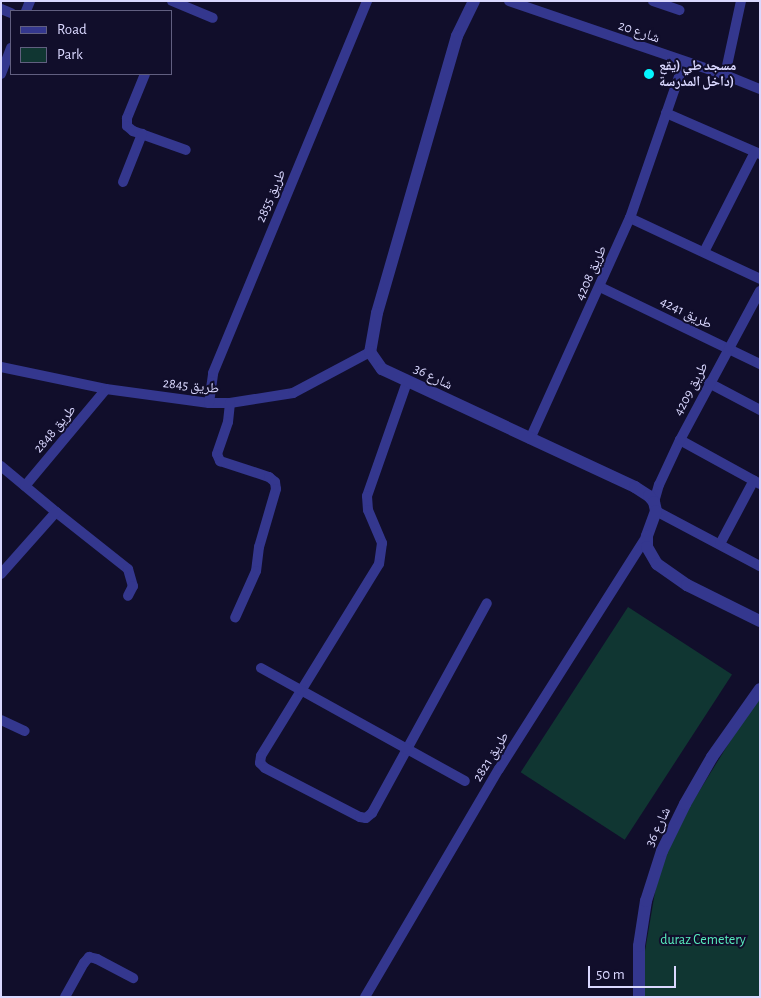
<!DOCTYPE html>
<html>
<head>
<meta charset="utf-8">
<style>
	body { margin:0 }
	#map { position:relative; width:761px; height:998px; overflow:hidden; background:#110e2b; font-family:"Alegreya Sans","Noto Naskh Arabic",sans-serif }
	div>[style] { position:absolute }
	.green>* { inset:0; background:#103632; transform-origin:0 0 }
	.minor>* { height:10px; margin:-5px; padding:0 5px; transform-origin:5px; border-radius:5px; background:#34378e }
	.tertiary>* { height:12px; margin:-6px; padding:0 6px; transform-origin:6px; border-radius:6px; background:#34378e }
	.dots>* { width:14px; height:14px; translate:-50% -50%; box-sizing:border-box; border:2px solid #110e2b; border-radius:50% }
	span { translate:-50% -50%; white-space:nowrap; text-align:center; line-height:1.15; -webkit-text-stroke:4px #110e2b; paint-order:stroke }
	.street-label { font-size:14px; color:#dad8ff }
	.poi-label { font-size:14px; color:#dad8ff; font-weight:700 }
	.left { translate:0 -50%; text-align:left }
	.park-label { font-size:14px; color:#57ecbd }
	.frame { position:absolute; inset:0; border:2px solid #dad8ff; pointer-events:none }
	.legend { position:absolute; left:10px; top:10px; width:162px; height:65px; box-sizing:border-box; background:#110e2b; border:1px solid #615f80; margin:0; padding:6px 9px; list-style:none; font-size:15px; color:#dad8ff }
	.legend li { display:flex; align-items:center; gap:10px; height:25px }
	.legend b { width:25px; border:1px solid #615f80 }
	.scale { position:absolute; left:588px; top:966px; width:88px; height:22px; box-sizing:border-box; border:2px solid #dad8ff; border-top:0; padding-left:6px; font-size:15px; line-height:18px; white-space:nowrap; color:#dad8ff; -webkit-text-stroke:4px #110e2b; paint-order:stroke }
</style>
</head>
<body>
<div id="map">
	<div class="green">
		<i style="left:628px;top:607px;width:124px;height:197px;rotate:33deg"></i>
		<i style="clip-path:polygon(760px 693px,760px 997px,639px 997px,638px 992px,662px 851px)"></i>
	</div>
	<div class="minor">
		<i style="left:172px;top:1px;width:44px;rotate:22.5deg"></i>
		<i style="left:509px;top:1px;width:228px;rotate:18.9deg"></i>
		<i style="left:725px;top:75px;width:38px;rotate:22deg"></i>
		<i style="left:653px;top:1px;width:28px;rotate:19deg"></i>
		<i style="left:1px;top:9px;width:11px;rotate:22deg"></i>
		<i style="left:26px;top:11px;width:11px;rotate:-68deg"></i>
		<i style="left:1px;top:74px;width:28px;rotate:-69deg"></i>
		<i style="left:145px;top:74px;width:48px;rotate:112.2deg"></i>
		<i style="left:127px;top:118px;width:8px;rotate:90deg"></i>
		<i style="left:127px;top:126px;width:8px;rotate:40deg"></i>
		<i style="left:133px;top:131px;width:56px;rotate:19.7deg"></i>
		<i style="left:725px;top:75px;width:76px;rotate:-77.8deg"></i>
		<i style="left:666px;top:113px;width:103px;rotate:23.6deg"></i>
		<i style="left:123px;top:182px;width:52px;rotate:-68.4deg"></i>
		<i style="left:630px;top:218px;width:144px;rotate:25.1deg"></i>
		<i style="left:704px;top:252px;width:112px;rotate:-63deg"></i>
		<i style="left:600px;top:287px;width:178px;rotate:25.7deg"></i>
		<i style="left:1px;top:367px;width:107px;rotate:11.8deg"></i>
		<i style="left:106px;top:389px;width:104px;rotate:7.7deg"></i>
		<i style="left:209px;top:403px;width:21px"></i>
		<i style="left:230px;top:403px;width:64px;rotate:-9deg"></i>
		<i style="left:293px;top:393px;width:87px;rotate:-28deg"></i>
		<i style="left:407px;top:382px;width:121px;rotate:109.3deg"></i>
		<i style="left:367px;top:496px;width:14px;rotate:86deg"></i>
		<i style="left:368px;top:510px;width:36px;rotate:67deg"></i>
		<i style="left:382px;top:543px;width:21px;rotate:98deg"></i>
		<i style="left:379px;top:564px;width:225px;rotate:121.6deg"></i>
		<i style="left:261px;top:756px;width:7px;rotate:98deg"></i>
		<i style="left:260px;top:763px;width:7px;rotate:45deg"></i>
		<i style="left:265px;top:768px;width:107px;rotate:27.3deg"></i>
		<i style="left:360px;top:817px;width:6px;rotate:9deg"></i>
		<i style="left:366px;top:818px;width:8px;rotate:-40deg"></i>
		<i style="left:372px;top:813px;width:239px;rotate:-61.3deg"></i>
		<i style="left:709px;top:383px;width:58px;rotate:27.9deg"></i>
		<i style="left:209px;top:403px;width:30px;rotate:-82deg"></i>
		<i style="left:213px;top:373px;width:403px;rotate:-67.5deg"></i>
		<i style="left:230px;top:403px;width:19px;rotate:96deg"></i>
		<i style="left:228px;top:422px;width:34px;rotate:109deg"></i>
		<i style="left:217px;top:454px;width:8px;rotate:67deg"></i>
		<i style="left:220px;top:461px;width:52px;rotate:18.1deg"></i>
		<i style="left:269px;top:477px;width:8px;rotate:40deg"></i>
		<i style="left:275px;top:482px;width:7px;rotate:82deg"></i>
		<i style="left:276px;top:489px;width:60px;rotate:106.3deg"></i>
		<i style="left:259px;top:547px;width:24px;rotate:97deg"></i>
		<i style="left:256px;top:571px;width:51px;rotate:114.1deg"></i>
		<i style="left:530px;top:439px;width:243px;rotate:-65.7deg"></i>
		<i style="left:630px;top:218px;width:165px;rotate:-70.9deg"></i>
		<i style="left:680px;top:440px;width:91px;rotate:28.8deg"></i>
		<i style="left:1px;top:466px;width:72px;rotate:39.9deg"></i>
		<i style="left:56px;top:512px;width:92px;rotate:38.4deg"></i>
		<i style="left:128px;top:569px;width:18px;rotate:74deg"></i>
		<i style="left:133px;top:586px;width:11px;rotate:117deg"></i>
		<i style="left:25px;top:486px;width:126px;rotate:-50.1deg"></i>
		<i style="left:654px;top:502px;width:18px;rotate:-74deg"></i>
		<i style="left:659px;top:485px;width:50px;rotate:-65deg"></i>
		<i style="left:680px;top:440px;width:169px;rotate:-61.8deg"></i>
		<i style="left:656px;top:511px;width:118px;rotate:27.9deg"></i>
		<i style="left:720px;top:544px;width:72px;rotate:-62deg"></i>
		<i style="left:1px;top:574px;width:83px;rotate:-48.4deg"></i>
		<i style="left:261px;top:668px;width:233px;rotate:29deg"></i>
		<i style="left:1px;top:720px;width:26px;rotate:25deg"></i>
		<i style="left:65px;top:997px;width:39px;rotate:-61deg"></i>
		<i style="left:84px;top:963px;width:8px;rotate:-50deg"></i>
		<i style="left:89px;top:957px;width:8px;rotate:14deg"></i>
		<i style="left:97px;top:959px;width:41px;rotate:27.8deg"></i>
		<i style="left:365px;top:997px;width:264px;rotate:-59.6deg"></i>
		<i style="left:499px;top:769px;width:276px;rotate:-57.6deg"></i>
	</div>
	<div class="tertiary">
		<i style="left:474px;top:1px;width:39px;rotate:116deg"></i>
		<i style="left:457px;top:36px;width:288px;rotate:106.1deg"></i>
		<i style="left:377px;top:313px;width:40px;rotate:100deg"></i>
		<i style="left:370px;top:352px;width:21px;rotate:55deg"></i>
		<i style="left:382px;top:369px;width:279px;rotate:25deg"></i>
		<i style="left:635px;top:487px;width:17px;rotate:33deg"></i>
		<i style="left:649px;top:496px;width:8px;rotate:50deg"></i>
		<i style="left:654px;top:502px;width:9px;rotate:77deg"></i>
		<i style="left:656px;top:511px;width:27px;rotate:110deg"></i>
		<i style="left:647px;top:536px;width:11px;rotate:90deg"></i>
		<i style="left:647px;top:547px;width:20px;rotate:60deg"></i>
		<i style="left:657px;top:564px;width:37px;rotate:35deg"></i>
		<i style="left:687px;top:585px;width:81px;rotate:26.3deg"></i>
		<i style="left:639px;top:997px;width:51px;rotate:-90deg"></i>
		<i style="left:639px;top:946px;width:46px;rotate:-81.2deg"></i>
		<i style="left:646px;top:901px;width:52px;rotate:-72.3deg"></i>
		<i style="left:662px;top:851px;width:52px;rotate:-63.9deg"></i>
		<i style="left:685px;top:804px;width:54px;rotate:-60.1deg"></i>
		<i style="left:712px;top:757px;width:83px;rotate:-54.8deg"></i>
	</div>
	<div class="dots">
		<i style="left:649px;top:74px;background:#04f6ff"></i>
	</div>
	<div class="street-label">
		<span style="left:639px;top:32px;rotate:19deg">شارع 20</span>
		<span style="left:271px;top:196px;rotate:-67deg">طريق 2855</span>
		<span style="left:591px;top:273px;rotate:-66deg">طريق 4208</span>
		<span style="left:686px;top:313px;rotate:26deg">طريق 4241</span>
		<span style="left:433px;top:377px;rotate:26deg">شارع 36</span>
		<span style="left:191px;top:386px;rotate:6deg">طريق 2845</span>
		<span style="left:691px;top:389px;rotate:-62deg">طريق 4209</span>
		<span style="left:55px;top:429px;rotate:-50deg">طريق 2848</span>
		<span style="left:491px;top:757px;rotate:-58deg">طريق 2821</span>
		<span style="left:658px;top:827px;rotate:-65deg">شارع 36</span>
	</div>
	<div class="poi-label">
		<span class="left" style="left:659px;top:74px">مسجد طي (يقع<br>داخل المدرسة)</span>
	</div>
	<div class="park-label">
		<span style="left:703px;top:940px">duraz Cemetery</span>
	</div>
	<div class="frame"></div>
	<ul class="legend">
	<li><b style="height:6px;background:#34378e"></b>Road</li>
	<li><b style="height:14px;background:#103632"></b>Park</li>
	</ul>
	<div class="scale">50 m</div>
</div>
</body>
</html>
